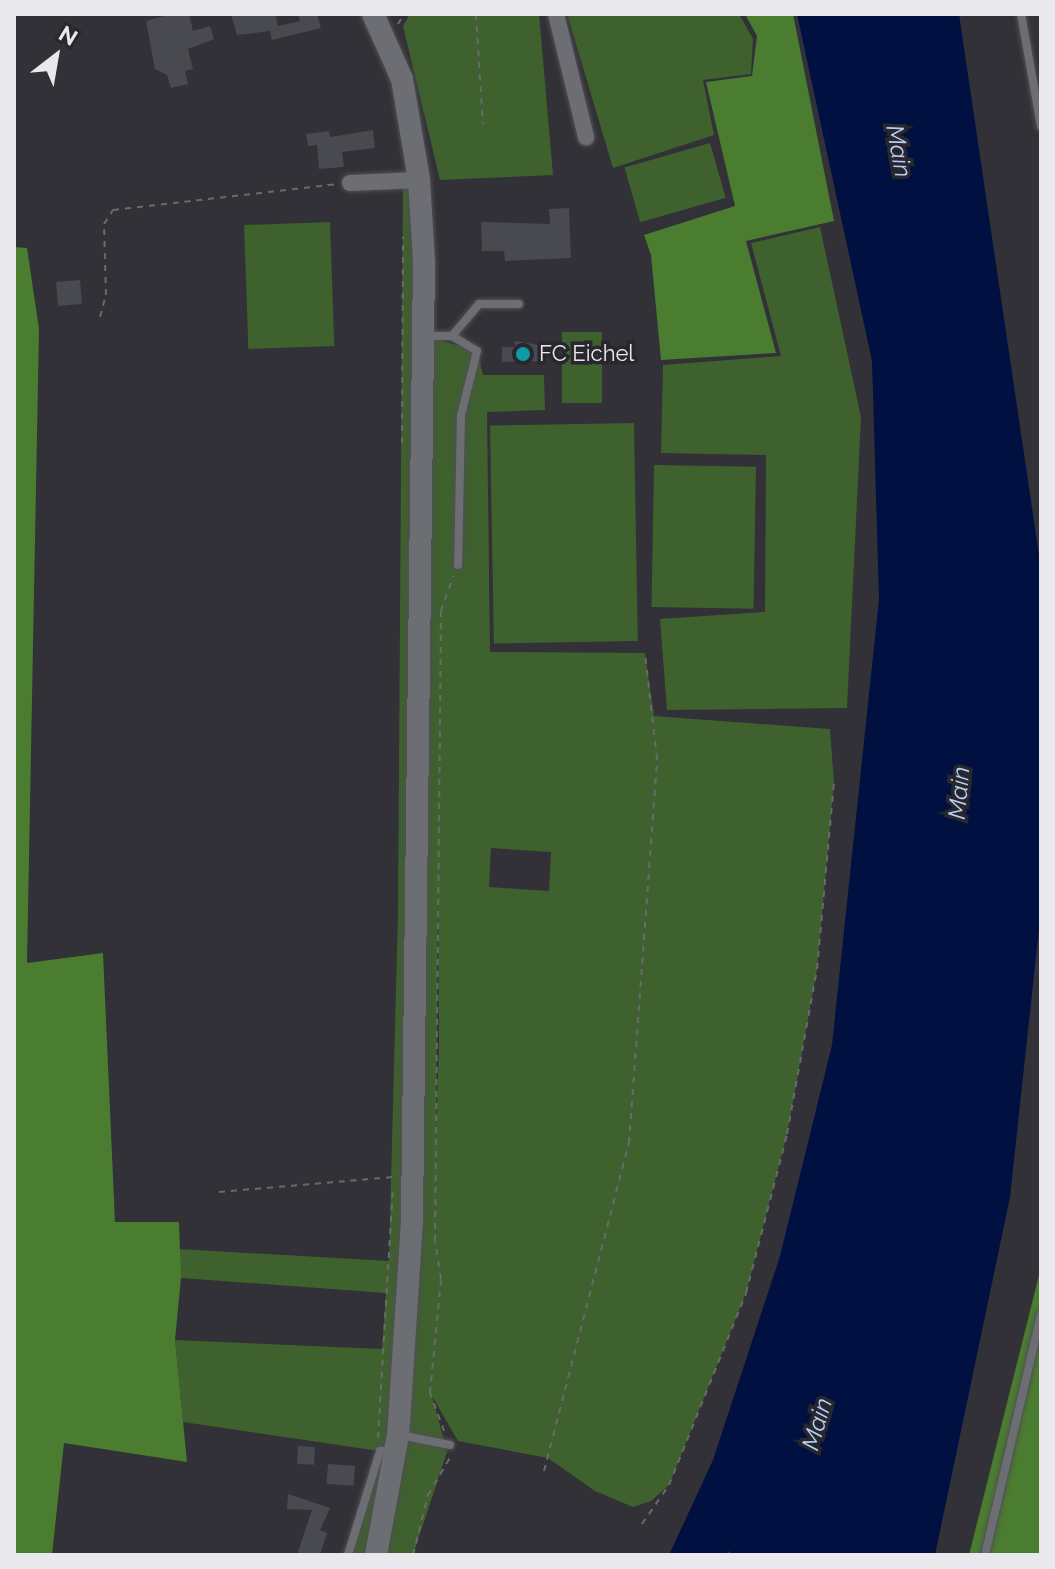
<!DOCTYPE html>
<html>
<head>
<meta charset="utf-8">
<style>
	body { margin:0 }
	#map { position:relative; width:1055px; height:1569px; overflow:hidden; background:#313137; font-family:Raleway,sans-serif }
	div>[style] { position:absolute }
	.green>* { inset:0; background:#3f612e; transform-origin:0 0 }
	.forest>* { inset:0; background:#4b7d30 }
	.water>* { inset:0; background:#001041 }
	.building>* { inset:0; background:#494a4f; transform-origin:0 0 }
	.path>* { height:2px; margin-top:-1px; transform-origin:0; background:repeating-linear-gradient(90deg,#69696e 0 6px,transparent 0 12px) }
	.roads { filter:drop-shadow(0 0 2px #4f4f54) drop-shadow(0 0 2px #4f4f54) }
	.service>* { height:8px; margin:-4px; padding:0 4px; transform-origin:4px; border-radius:4px; background:#6d6e74 }
	.minor>* { height:16px; margin:-8px; padding:0 8px; transform-origin:8px; border-radius:8px; background:#6d6e74 }
	.secondary>* { height:22px; margin:-11px; padding:0 11px; transform-origin:11px; border-radius:11px; background:#6d6e74 }
	.dots>* { width:22px; height:22px; translate:-50% -50%; box-sizing:border-box; border:4px solid #27272d; border-radius:50% }
	span { translate:-50% -50%; white-space:nowrap; text-align:center; line-height:1.15; -webkit-text-stroke:7px #27272d; paint-order:stroke }
	.poi-label { font-size:22px; color:#e9e9ed }
	.left { translate:0 -50%; text-align:left }
	.water-label { font-size:24px; color:#b8d0f7; font-style:italic }
	.frame { position:absolute; inset:0; border:16px solid #e9e9ed; pointer-events:none }
	.north { position:absolute; left:16px; top:16px; width:80px; height:80px; -webkit-text-stroke:6px #27272d; paint-order:stroke; rotate:31deg; font-size:22px; font-weight:700; line-height:32px; text-align:center; color:#e9e9ed }
	.north::after { content:''; display:block; margin:auto; width:28px; height:36px; background:#e9e9ed; clip-path:polygon(50% 0,100% 100%,50% 72%,0 100%) }
</style>
</head>
<body>
<div id="map">
	<div class="green">
		<i style="clip-path:polygon(410px 14px,539px 14px,553px 175px,440px 180px,403px 26px)"></i>
		<i style="clip-path:polygon(567px 14px,739px 14px,753px 39px,751px 74px,703px 80px,714px 135px,613px 168px)"></i>
		<i style="left:710px;top:143px;width:57px;height:89px;rotate:74deg"></i>
		<i style="clip-path:polygon(evenodd,419px 180px,424px 336px,477px 351px,483px 375px,544px 375px,545px 410px,487px 412px,490px 652px,645px 653px,654px 716px,830px 729px,834px 783px,817px 969px,787px 1134px,746px 1293px,669px 1485px,651px 1501px,633px 1507px,595px 1491px,548px 1458px,458px 1441px,432px 1396px,447px 1452px,413px 1555px,347px 1555px,379px 1451px,183px 1422px,175px 1340px,382px 1349px,386px 1293px,181px 1278px,177px 1249px,389px 1261px,398px 912px,403px 181px,419px 180px,491px 848px,551px 852px,549px 891px,489px 887px,491px 848px,419px 180px,438px 888px,439px 1049px,436px 1133px,438px 888px)"></i>
		<i style="left:330px;top:222px;width:124px;height:86px;rotate:88deg"></i>
		<i style="clip-path:polygon(820px 227px,861px 417px,847px 708px,667px 710px,660px 619px,765px 612px,766px 455px,661px 453px,663px 365px,781px 356px,751px 243px)"></i>
		<i style="left:602px;top:332px;width:71px;height:40px;rotate:90deg"></i>
		<i style="left:634px;top:423px;width:218px;height:144px;rotate:89deg"></i>
		<i style="left:654px;top:465px;width:102px;height:142px;rotate:1deg"></i>
	</div>
	<div class="forest">
		<i style="clip-path:polygon(745px 14px,793px 14px,834px 221px,746px 241px,776px 353px,661px 360px,651px 255px,644px 235px,735px 206px,706px 82px,752px 76px,757px 36px)"></i>
		<i style="clip-path:polygon(14px 247px,27px 248px,39px 329px,27px 963px,103px 953px,115px 1222px,179px 1222px,181px 1278px,175px 1340px,187px 1462px,64px 1443px,52px 1555px,14px 1555px)"></i>
		<i style="clip-path:polygon(1041px 1267px,1041px 1555px,969px 1555px)"></i>
	</div>
	<div class="water">
		<i style="clip-path:polygon(797px 14px,959px 14px,1041px 569px,1040px 919px,1010px 1197px,935px 1555px,733px 1555px,729px 1551px,726px 1555px,669px 1555px,713px 1460px,780px 1256px,832px 1045px,879px 599px,872px 361px)"></i>
	</div>
	<div class="building">
		<i style="clip-path:polygon(172px 14px,189px 14px,193px 31px,210px 26px,214px 39px,188px 49px,193px 69px,185px 71px,188px 84px,171px 88px,167px 75px,155px 69px,146px 21px)"></i>
		<i style="clip-path:polygon(231px 14px,275px 14px,278px 26px,300px 21px,298px 14px,317px 14px,321px 28px,272px 40px,270px 31px,237px 35px)"></i>
		<i style="clip-path:polygon(373px 130px,375px 148px,342px 152px,344px 167px,319px 169px,317px 145px,308px 146px,306px 134px,329px 131px,330px 137px)"></i>
		<i style="clip-path:polygon(569px 208px,571px 258px,505px 261px,504px 251px,482px 251px,481px 222px,550px 224px,549px 209px)"></i>
		<i style="left:80px;top:280px;width:24px;height:24px;rotate:85deg"></i>
		<i style="clip-path:polygon(515px 341px,545px 346px,545px 361px,502px 362px,502px 347px,515px 347px)"></i>
		<i style="left:298px;top:1446px;width:17px;height:18px;rotate:3deg"></i>
		<i style="left:328px;top:1464px;width:27px;height:20px;rotate:4deg"></i>
		<i style="clip-path:polygon(288px 1494px,330px 1508px,320px 1530px,327px 1533px,320px 1555px,297px 1555px,312px 1510px,287px 1509px)"></i>
	</div>
	<div class="path">
		<i style="left:476px;top:14px;width:110px;rotate:86.4deg"></i>
		<i style="left:398px;top:24px;width:12px;rotate:-59deg"></i>
		<i style="left:100px;top:317px;width:23px;rotate:-75deg"></i>
		<i style="left:106px;top:295px;width:71px;rotate:-91.6deg"></i>
		<i style="left:104px;top:224px;width:17px;rotate:-57deg"></i>
		<i style="left:113px;top:210px;width:226px;rotate:-6.6deg"></i>
		<i style="left:402px;top:443px;width:206px;rotate:-89.7deg"></i>
		<i style="left:219px;top:1192px;width:175px;rotate:-4.9deg"></i>
		<i style="left:444px;top:1431px;width:40px;rotate:-110.2deg"></i>
		<i style="left:430px;top:1393px;width:115px;rotate:-84.5deg"></i>
		<i style="left:441px;top:1279px;width:38px;rotate:-99deg"></i>
		<i style="left:435px;top:1241px;width:630px;rotate:-89.45deg"></i>
		<i style="left:441px;top:611px;width:37px;rotate:-71deg"></i>
		<i style="left:378px;top:1438px;width:249px;rotate:-86.6deg"></i>
		<i style="left:544px;top:1471px;width:339px;rotate:-75.5deg"></i>
		<i style="left:629px;top:1143px;width:385px;rotate:-85.8deg"></i>
		<i style="left:657px;top:759px;width:107px;rotate:-96.5deg"></i>
		<i style="left:642px;top:1524px;width:47px;rotate:-55.3deg"></i>
		<i style="left:669px;top:1485px;width:207px;rotate:-68.1deg"></i>
		<i style="left:746px;top:1293px;width:164px;rotate:-75.5deg"></i>
		<i style="left:787px;top:1134px;width:168px;rotate:-79.7deg"></i>
		<i style="left:817px;top:969px;width:187px;rotate:-84.8deg"></i>
		<i style="left:413px;top:1555px;width:62px;rotate:-76deg"></i>
		<i style="left:428px;top:1495px;width:45px;rotate:-59.5deg"></i>
	</div>
	<div class="roads">
		<div class="service">
			<i style="left:1021px;top:14px;width:114px;rotate:79.9deg"></i>
			<i style="left:424px;top:336px;width:28px"></i>
			<i style="left:452px;top:336px;width:29px;rotate:31deg"></i>
			<i style="left:477px;top:351px;width:66px;rotate:104deg"></i>
			<i style="left:461px;top:415px;width:150px;rotate:91.1deg"></i>
			<i style="left:452px;top:336px;width:42px;rotate:-49.8deg"></i>
			<i style="left:479px;top:304px;width:40px"></i>
			<i style="left:400px;top:1435px;width:51px;rotate:11.3deg"></i>
			<i style="left:348px;top:1555px;width:109px;rotate:-72.9deg"></i>
			<i style="left:380px;top:1451px;width:14px;rotate:-4deg"></i>
			<i style="left:985px;top:1555px;width:247px;rotate:-76.9deg"></i>
		</div>
		<div class="minor">
			<i style="left:556px;top:14px;width:127px;rotate:76.3deg"></i>
			<i style="left:350px;top:183px;width:69px;rotate:-2.5deg"></i>
		</div>
		<div class="secondary">
			<i style="left:373px;top:14px;width:71px;rotate:66deg"></i>
			<i style="left:402px;top:79px;width:102px;rotate:80.4deg"></i>
			<i style="left:419px;top:180px;width:82px;rotate:86.5deg"></i>
			<i style="left:424px;top:262px;width:959px;rotate:90.72deg"></i>
			<i style="left:412px;top:1221px;width:214px;rotate:93.7deg"></i>
			<i style="left:398px;top:1435px;width:122px;rotate:100.4deg"></i>
		</div>
	</div>
	<div class="dots">
		<i style="left:523px;top:354px;background:#0f9aa8"></i>
	</div>
	<div class="poi-label">
		<span class="left" style="left:539px;top:354px">FC Eichel</span>
	</div>
	<div class="water-label">
		<span style="left:899px;top:151px;rotate:80deg">Main</span>
		<span style="left:959px;top:793px;rotate:-85deg">Main</span>
		<span style="left:817px;top:1424px;rotate:-74deg">Main</span>
	</div>
	<div class="frame"></div>
	<div class="north">N</div>
</div>
</body>
</html>
